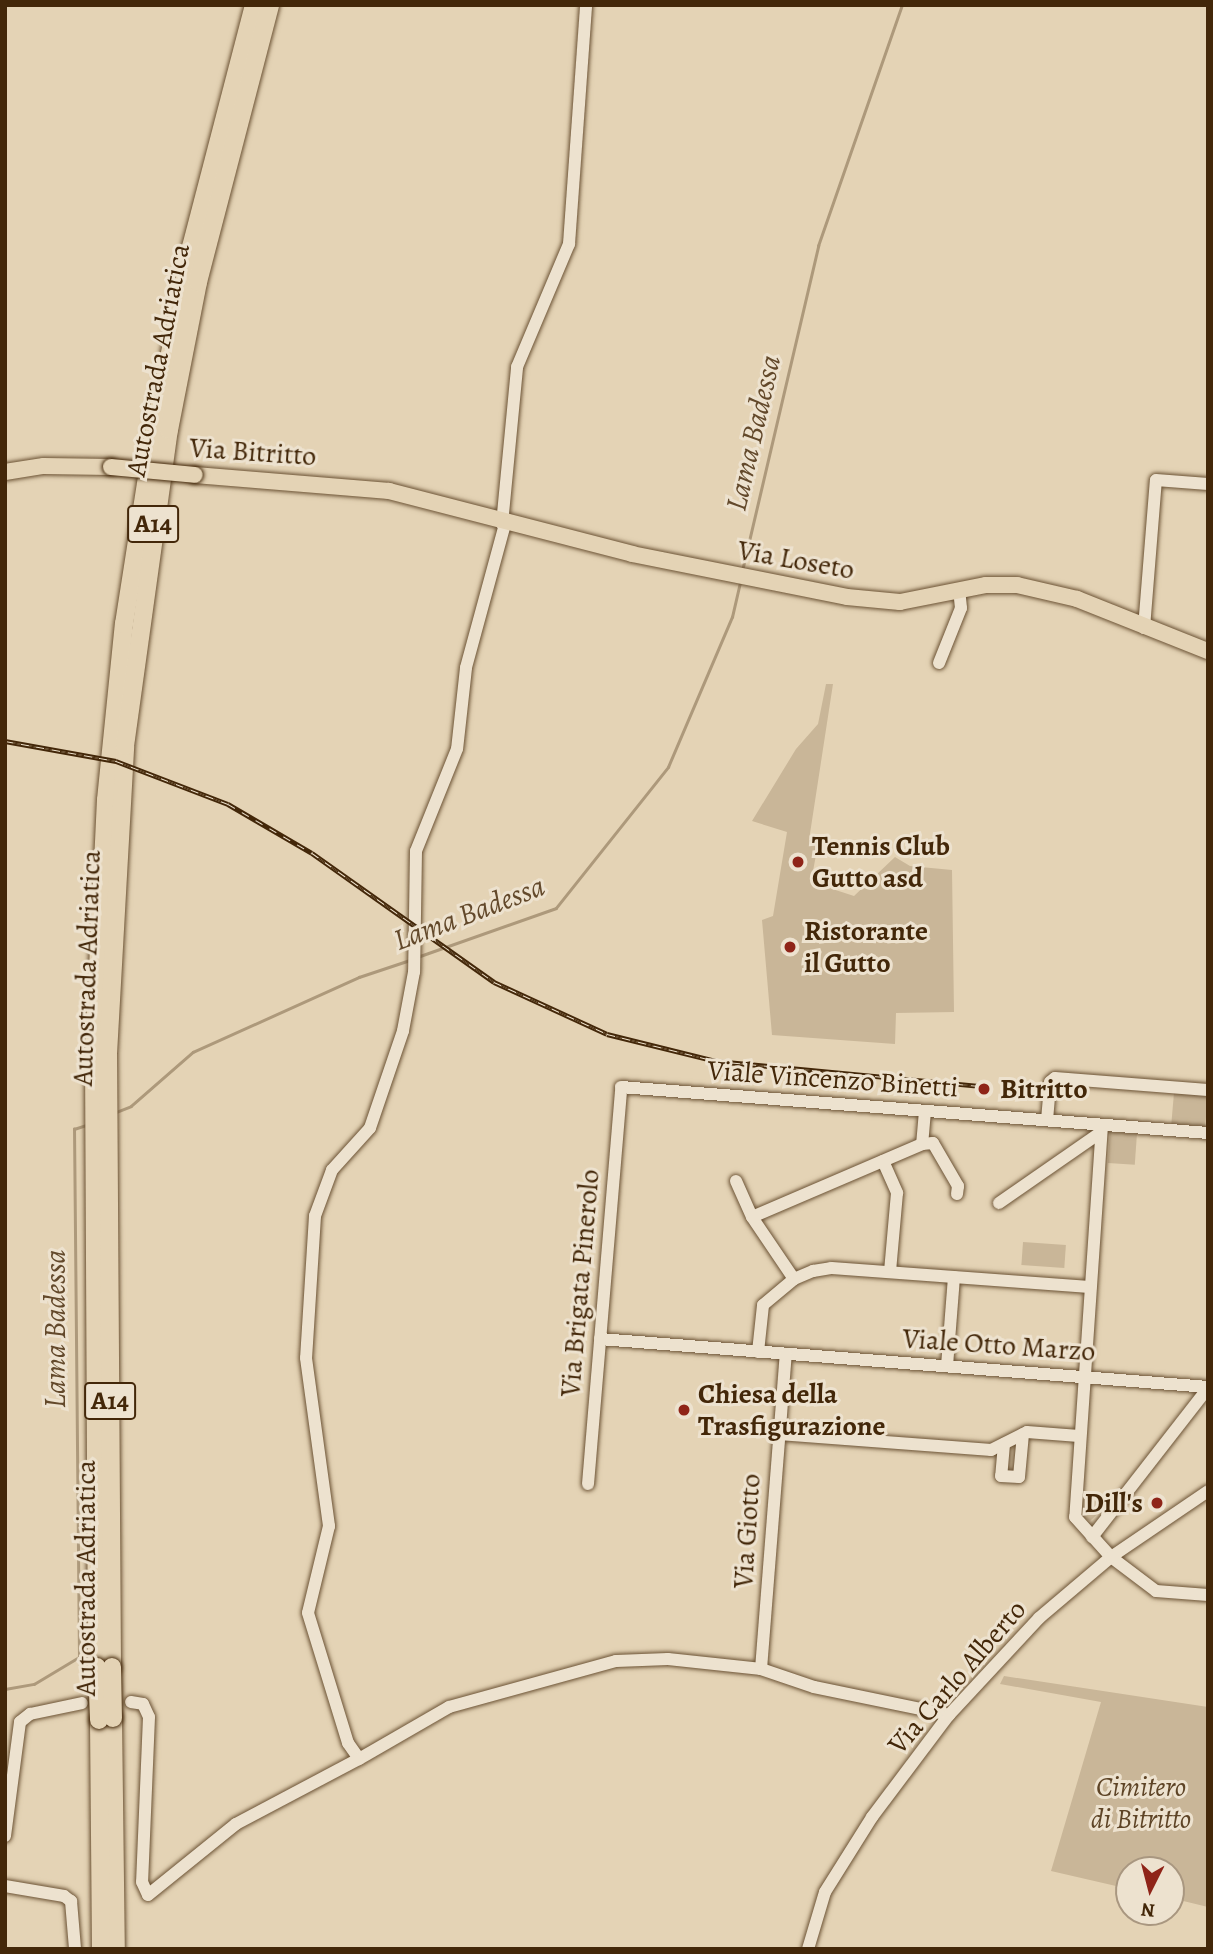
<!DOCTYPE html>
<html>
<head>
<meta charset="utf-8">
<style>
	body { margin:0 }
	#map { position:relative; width:1213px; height:1954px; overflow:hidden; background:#e4d3b5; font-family:Alegreya,serif }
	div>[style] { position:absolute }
	.green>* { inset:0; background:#c9b698; transform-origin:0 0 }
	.stream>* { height:2.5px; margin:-1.25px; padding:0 1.25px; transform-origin:1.25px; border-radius:1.25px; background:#ad997b }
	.roads { filter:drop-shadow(0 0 2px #6b5234) drop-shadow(0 0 2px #6b5234) }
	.minor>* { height:12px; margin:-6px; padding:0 6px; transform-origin:6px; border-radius:6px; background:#ede2cf }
	.major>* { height:16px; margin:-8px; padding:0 8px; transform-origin:8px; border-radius:8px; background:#e4d3b5 }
	.highway>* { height:18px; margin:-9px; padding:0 9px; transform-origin:9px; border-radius:9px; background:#e4d3b5 }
	.rail>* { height:5px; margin-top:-2.5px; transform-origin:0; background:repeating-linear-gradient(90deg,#ede2cf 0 8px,#432709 0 16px); box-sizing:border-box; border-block:2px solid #432709 }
	.bridges { filter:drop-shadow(0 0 2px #432709) drop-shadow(0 0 2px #432709) }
	.major-bridge>* { height:16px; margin:-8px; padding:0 8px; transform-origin:8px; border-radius:8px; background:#e4d3b5 }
	.highway-bridge>* { height:18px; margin:-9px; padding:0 9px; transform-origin:9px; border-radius:9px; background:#e4d3b5 }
	.dots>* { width:19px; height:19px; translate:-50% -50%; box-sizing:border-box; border:4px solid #ede2cf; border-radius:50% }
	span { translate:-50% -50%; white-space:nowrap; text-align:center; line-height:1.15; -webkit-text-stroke:6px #ede2cf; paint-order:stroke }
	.shield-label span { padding:2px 5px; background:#ede2cf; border:2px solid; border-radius:5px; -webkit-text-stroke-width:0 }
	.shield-label { font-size:26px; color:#432709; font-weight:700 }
	.street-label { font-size:28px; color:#432709 }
	.poi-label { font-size:28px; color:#432709; font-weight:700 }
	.left { translate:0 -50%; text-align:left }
	.right { translate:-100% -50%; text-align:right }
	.park-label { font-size:28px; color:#5e4426; font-style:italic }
	.water-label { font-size:30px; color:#63492b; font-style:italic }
	.frame { position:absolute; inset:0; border:7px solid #432709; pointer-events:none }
	.north { position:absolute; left:1115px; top:1856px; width:70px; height:70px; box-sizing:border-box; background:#ede2cf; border:2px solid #a99780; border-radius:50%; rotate:186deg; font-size:19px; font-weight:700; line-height:28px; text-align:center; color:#432709 }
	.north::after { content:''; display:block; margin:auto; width:24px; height:32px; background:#8f2418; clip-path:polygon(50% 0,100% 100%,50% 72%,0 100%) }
</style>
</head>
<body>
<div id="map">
	<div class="green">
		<i style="clip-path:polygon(826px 684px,833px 684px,809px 840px,818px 844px,811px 882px,854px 896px,895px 857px,910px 866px,952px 870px,954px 1012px,896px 1013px,895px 1044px,772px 1035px,762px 920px,773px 916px,787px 832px,752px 821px,796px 749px,818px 724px)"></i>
		<i style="left:1174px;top:1093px;width:34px;height:31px;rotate:5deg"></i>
		<i style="left:1110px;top:1132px;width:27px;height:31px;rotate:4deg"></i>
		<i style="left:1023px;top:1242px;width:43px;height:23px;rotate:4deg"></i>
		<i style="clip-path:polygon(1082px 1499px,1100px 1501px,1109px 1503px,1090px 1521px,1082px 1517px)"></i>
		<i style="clip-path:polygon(1004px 1676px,1208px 1707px,1208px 1907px,1171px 1898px,1171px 1870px,1129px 1870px,1129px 1889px,1051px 1871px,1101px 1702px,1000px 1684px)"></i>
	</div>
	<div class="stream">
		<i style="left:742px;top:571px;width:334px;rotate:-76.8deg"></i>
		<i style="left:818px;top:246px;width:255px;rotate:-70.8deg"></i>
		<i style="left:420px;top:956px;width:144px;rotate:-19.4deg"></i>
		<i style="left:556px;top:908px;width:180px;rotate:-51.5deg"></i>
		<i style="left:668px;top:767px;width:163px;rotate:-66.9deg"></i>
		<i style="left:732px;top:617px;width:37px;rotate:-77deg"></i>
		<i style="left:114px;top:1113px;width:18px;rotate:-22deg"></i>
		<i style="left:131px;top:1106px;width:82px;rotate:-41.1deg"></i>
		<i style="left:193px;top:1052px;width:182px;rotate:-24.3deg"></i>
		<i style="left:359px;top:977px;width:54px;rotate:-18.4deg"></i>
		<i style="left:5px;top:1689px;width:29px;rotate:-10deg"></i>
		<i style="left:34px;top:1684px;width:52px;rotate:-31deg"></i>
		<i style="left:79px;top:1657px;width:528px;rotate:-90.54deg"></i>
		<i style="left:74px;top:1129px;width:16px;rotate:-18deg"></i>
	</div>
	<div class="roads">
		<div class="minor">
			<i style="left:502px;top:524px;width:158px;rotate:-84.5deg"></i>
			<i style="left:517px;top:367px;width:134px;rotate:-67.1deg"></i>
			<i style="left:569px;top:244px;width:240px;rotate:-85.9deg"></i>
			<i style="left:505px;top:524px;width:149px;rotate:105.2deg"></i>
			<i style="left:466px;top:668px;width:81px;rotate:96.3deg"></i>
			<i style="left:457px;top:749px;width:110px;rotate:111.9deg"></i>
			<i style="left:416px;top:851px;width:121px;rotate:90.9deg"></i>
			<i style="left:414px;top:972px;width:60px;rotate:100.6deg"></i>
			<i style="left:403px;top:1031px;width:102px;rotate:108.8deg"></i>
			<i style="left:370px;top:1128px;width:57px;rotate:132.1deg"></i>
			<i style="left:332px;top:1170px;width:49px;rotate:110.3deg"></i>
			<i style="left:315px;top:1216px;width:142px;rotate:93.6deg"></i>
			<i style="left:306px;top:1358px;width:170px;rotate:82.2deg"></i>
			<i style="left:329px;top:1526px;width:89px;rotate:103.6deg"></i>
			<i style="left:308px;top:1613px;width:136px;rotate:72.9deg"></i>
			<i style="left:348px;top:1743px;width:19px;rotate:55deg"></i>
			<i style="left:359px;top:1759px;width:104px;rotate:-30deg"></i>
			<i style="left:449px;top:1707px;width:173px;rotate:-15.4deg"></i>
			<i style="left:616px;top:1661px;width:52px;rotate:-2.2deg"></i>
			<i style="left:668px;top:1659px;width:94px;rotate:6.1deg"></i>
			<i style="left:761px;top:1669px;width:56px;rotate:18.8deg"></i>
			<i style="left:814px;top:1687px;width:138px;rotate:11.7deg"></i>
			<i style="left:1144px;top:628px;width:148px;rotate:-85.4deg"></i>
			<i style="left:1156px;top:480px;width:52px;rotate:4.4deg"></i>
			<i style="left:939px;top:663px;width:59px;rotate:-68.2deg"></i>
			<i style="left:961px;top:608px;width:19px;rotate:-96deg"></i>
			<i style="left:925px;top:1111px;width:33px;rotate:95deg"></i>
			<i style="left:922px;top:1144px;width:11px;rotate:-5deg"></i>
			<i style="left:933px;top:1143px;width:50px;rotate:59.8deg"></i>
			<i style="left:958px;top:1186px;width:8px;rotate:97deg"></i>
			<i style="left:1047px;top:1120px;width:38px;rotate:-85deg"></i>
			<i style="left:1050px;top:1082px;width:6px;rotate:-39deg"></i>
			<i style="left:1055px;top:1078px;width:153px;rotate:4.5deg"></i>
			<i style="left:1102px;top:1125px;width:393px;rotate:93.9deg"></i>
			<i style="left:1075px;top:1517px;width:54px;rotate:48deg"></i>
			<i style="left:1111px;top:1557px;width:56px;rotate:37.1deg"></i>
			<i style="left:1156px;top:1591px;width:52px;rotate:4.4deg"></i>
			<i style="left:883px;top:1161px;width:35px;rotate:66deg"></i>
			<i style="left:897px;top:1193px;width:79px;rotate:95.1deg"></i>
			<i style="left:736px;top:1181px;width:39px;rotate:66deg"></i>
			<i style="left:752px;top:1217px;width:75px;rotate:55.9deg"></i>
			<i style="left:999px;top:1203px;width:124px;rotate:-34.8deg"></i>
			<i style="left:752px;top:1217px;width:185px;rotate:-23.2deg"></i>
			<i style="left:600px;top:1339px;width:610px;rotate:4.51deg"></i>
			<i style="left:758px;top:1352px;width:47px;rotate:-83.9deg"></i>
			<i style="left:763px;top:1305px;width:40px;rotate:-40deg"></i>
			<i style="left:794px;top:1279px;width:21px;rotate:-23deg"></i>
			<i style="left:813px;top:1271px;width:18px;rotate:-9deg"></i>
			<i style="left:831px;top:1268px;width:260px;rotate:4.2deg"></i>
			<i style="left:947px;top:1366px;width:89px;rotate:-85.5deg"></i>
			<i style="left:779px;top:1434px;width:213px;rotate:4.3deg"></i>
			<i style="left:991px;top:1450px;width:40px;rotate:-26.6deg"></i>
			<i style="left:1027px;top:1432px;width:52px;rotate:4.4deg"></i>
			<i style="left:1004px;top:1444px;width:32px;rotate:95deg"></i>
			<i style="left:1001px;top:1476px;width:18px;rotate:3deg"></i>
			<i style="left:1019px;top:1477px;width:43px;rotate:-84.7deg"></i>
			<i style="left:588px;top:1484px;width:398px;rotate:-85.2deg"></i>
			<i style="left:621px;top:1087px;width:589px;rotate:4.48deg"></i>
			<i style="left:1092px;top:1537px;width:189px;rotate:-52.1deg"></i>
			<i style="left:761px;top:1669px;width:316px;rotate:-85.5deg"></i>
			<i style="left:131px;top:1702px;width:12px;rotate:9deg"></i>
			<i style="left:143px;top:1704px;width:14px;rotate:65deg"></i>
			<i style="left:149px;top:1717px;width:165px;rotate:92.4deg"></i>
			<i style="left:142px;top:1882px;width:14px;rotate:65deg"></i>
			<i style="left:148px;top:1895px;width:113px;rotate:-38.9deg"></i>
			<i style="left:236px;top:1824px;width:139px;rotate:-27.9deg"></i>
			<i style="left:5px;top:1836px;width:115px;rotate:-82.5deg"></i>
			<i style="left:20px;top:1722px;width:13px;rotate:-39deg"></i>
			<i style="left:30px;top:1714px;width:53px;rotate:-11.9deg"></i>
			<i style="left:5px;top:1886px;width:60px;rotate:9.6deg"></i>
			<i style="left:64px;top:1896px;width:9px;rotate:36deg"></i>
			<i style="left:71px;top:1901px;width:48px;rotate:85.2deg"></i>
			<i style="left:808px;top:1949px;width:59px;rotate:-73.4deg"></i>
			<i style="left:825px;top:1892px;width:89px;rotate:-57.9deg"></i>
			<i style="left:872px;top:1817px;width:128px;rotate:-53deg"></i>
			<i style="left:949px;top:1715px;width:132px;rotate:-47.1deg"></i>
			<i style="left:1039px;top:1618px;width:94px;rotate:-40.3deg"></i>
			<i style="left:1111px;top:1557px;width:117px;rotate:-34.2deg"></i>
		</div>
		<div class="major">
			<i style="left:5px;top:472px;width:39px;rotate:-9deg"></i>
			<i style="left:44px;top:466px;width:67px;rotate:0.9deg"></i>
			<i style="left:195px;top:475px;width:195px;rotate:4.7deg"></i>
			<i style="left:389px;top:491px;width:251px;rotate:14.5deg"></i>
			<i style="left:632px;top:554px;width:219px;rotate:11.3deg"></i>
			<i style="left:847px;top:597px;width:53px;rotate:5.4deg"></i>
			<i style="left:900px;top:602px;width:88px;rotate:-11.2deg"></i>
			<i style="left:986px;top:585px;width:31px"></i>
			<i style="left:1017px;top:585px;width:62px;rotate:13.1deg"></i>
			<i style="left:1077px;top:599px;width:141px;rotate:21.7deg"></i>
		</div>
		<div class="highway">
			<i style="left:97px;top:1667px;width:613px;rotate:-90.28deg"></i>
			<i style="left:94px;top:1054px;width:254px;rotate:-87.3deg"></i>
			<i style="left:106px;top:800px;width:177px;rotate:-84.2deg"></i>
			<i style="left:124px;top:624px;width:188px;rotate:-81.1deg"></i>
			<i style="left:153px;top:438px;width:195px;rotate:-78.7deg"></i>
			<i style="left:191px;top:247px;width:250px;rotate:-75.4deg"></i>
			<i style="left:112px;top:1667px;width:613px;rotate:-90.37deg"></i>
			<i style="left:108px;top:1054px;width:308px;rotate:-86.8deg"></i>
			<i style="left:125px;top:746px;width:319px;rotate:-82.1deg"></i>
			<i style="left:169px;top:430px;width:151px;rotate:-78.9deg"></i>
			<i style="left:198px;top:282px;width:286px;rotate:-75.4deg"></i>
			<i style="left:113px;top:1718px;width:231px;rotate:89.3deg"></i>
			<i style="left:99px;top:1720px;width:229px;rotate:89.5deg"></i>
		</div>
	</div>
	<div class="rail">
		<i style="left:5px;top:741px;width:113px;rotate:10.2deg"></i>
		<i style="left:116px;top:761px;width:120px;rotate:21deg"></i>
		<i style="left:228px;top:804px;width:97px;rotate:30.3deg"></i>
		<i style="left:312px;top:853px;width:223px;rotate:35.3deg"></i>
		<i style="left:494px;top:982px;width:124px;rotate:24.7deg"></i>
		<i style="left:607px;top:1034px;width:112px;rotate:13.9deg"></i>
		<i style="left:716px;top:1061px;width:275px;rotate:5.4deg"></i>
	</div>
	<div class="bridges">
		<div class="major-bridge">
			<i style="left:111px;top:467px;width:84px;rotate:5.4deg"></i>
		</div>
		<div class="highway-bridge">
			<i style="left:97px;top:1667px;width:53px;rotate:87.8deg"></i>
			<i style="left:112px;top:1667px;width:51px;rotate:88.9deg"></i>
		</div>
	</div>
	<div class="dots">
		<i style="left:798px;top:862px;background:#8f2418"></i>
		<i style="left:790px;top:947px;background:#8f2418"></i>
		<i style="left:984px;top:1089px;background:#8f2418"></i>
		<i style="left:684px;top:1410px;background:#8f2418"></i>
		<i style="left:1157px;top:1503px;background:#8f2418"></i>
	</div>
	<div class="shield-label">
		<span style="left:153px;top:524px">A14</span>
		<span style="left:110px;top:1401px">A14</span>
	</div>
	<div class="street-label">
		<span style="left:158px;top:360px;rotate:-79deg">Autostrada Adriatica</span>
		<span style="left:253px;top:452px;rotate:4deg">Via Bitritto</span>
		<span style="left:796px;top:560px;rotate:10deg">Via Loseto</span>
		<span style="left:87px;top:968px;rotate:-88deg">Autostrada Adriatica</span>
		<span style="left:833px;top:1079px;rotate:4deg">Viale Vincenzo Binetti</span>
		<span style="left:580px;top:1283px;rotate:-85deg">Via Brigata Pinerolo</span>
		<span style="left:999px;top:1345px;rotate:4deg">Viale Otto Marzo</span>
		<span style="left:747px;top:1531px;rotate:-86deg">Via Giotto</span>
		<span style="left:86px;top:1578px;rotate:-90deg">Autostrada Adriatica</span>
		<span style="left:957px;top:1677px;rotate:-49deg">Via Carlo Alberto</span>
	</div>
	<div class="poi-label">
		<span class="left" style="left:812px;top:862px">Tennis Club<br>Gutto asd</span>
		<span class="left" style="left:804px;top:947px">Ristorante<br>il Gutto</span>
		<span class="left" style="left:1000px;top:1089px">Bitritto</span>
		<span class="left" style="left:698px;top:1410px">Chiesa della<br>Trasfigurazione</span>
		<span class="right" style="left:1143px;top:1503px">Dill's</span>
	</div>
	<div class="park-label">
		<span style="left:1141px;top:1803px">Cimitero<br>di Bitritto</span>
	</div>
	<div class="water-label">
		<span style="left:753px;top:433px;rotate:-77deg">Lama Badessa</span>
		<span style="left:469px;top:913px;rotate:-21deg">Lama Badessa</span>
		<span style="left:55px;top:1329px;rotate:-90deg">Lama Badessa</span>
	</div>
	<div class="frame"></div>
	<div class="north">N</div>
</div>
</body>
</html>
